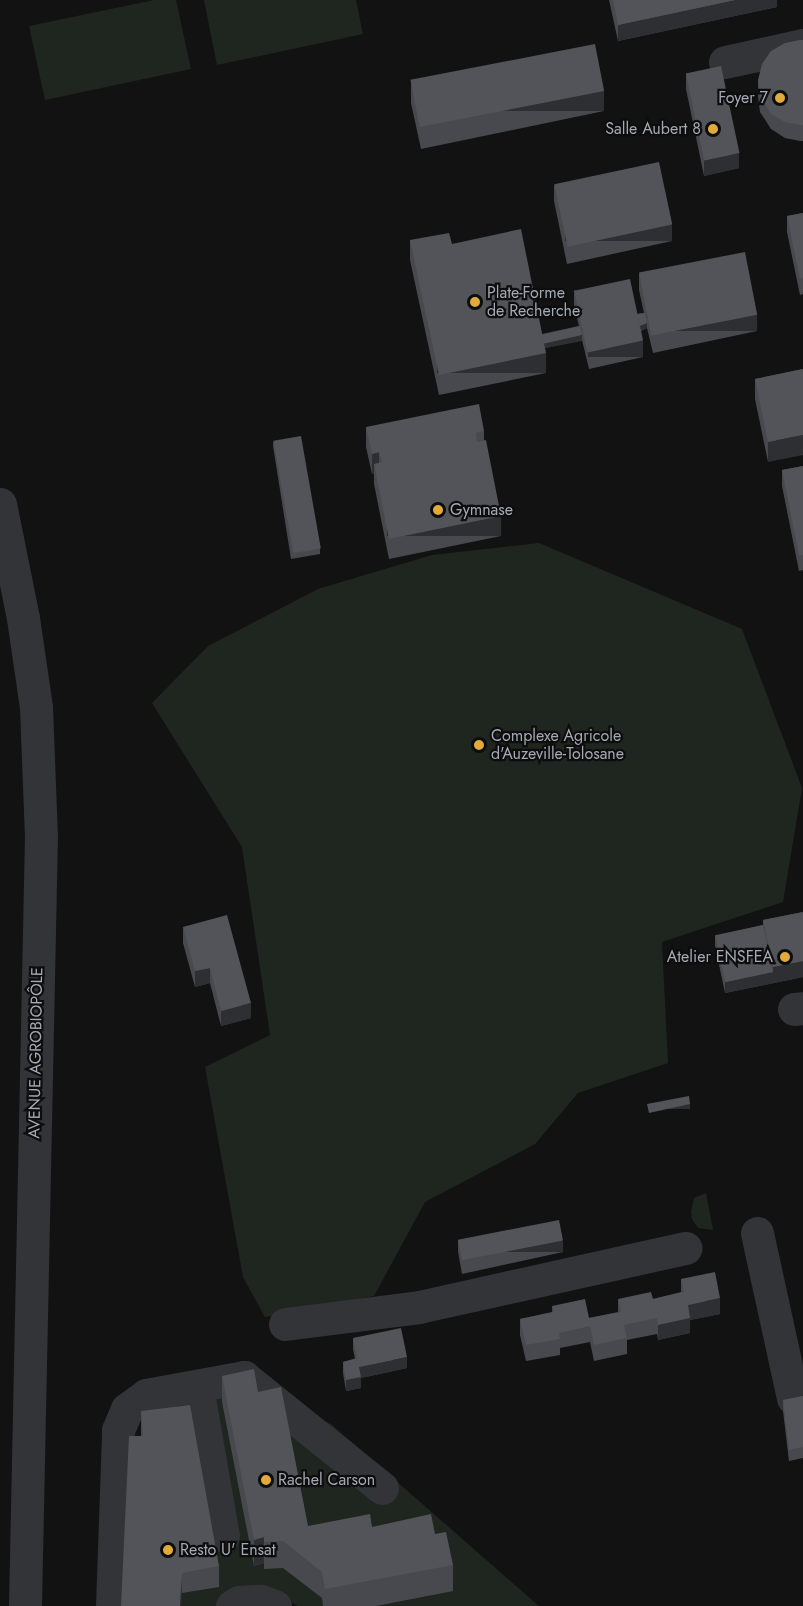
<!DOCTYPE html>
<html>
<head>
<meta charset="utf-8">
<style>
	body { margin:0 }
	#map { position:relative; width:803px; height:1606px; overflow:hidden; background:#121213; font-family:Jost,sans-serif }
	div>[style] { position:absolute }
	.green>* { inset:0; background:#1f261f }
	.minor>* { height:33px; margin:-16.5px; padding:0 16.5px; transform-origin:16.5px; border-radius:16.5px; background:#333438 }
	.wall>* { inset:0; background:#48494e }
	.shaded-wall>* { inset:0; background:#2e2f32; transform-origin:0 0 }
	.building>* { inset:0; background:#525459; transform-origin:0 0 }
	.dots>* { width:16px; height:16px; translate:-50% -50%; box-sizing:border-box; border:3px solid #0d0d0e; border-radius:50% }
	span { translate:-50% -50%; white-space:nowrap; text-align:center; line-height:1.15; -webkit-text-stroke:4.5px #0d0d0e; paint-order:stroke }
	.poi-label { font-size:16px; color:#a4a9b3 }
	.right { translate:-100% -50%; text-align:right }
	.left { translate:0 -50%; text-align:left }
	.street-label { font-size:16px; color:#a4a9b3 }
</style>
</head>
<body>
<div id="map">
	<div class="green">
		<i style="clip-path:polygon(154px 0,176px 0,191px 69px,45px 100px,29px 26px)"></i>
		<i style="clip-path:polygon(204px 0,356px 0,363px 34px,217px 65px)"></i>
		<i style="clip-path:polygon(539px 543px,742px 629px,802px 788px,783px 902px,662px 942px,668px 1063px,578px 1093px,535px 1144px,425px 1202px,374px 1296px,265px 1317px,243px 1277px,205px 1067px,270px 1035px,242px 847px,152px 703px,208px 646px,318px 589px,432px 555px)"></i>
		<i style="clip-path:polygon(706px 1193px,713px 1230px,698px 1228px,692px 1219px,691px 1212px,694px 1198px)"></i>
		<i style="clip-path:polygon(233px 1384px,331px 1424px,539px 1606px,298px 1606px,277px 1595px,216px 1606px,116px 1606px,101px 1512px)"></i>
	</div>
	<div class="minor">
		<i style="left:725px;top:62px;width:80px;rotate:-12.3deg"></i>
		<i style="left:0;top:504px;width:116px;rotate:78.6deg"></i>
		<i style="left:23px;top:618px;width:90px;rotate:81.7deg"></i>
		<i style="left:36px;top:707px;width:128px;rotate:87.8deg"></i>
		<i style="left:41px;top:835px;width:771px;rotate:91.19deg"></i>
		<i style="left:794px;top:1009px;width:9px;rotate:-6deg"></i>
		<i style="left:757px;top:1233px;width:169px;rotate:77.7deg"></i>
		<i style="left:285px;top:1324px;width:135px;rotate:-7.2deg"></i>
		<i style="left:419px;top:1307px;width:273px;rotate:-12.5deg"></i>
		<i style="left:197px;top:1387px;width:151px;rotate:80.1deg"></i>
		<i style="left:112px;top:1606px;width:176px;rotate:-88deg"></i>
		<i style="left:118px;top:1430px;width:23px;rotate:-67deg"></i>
		<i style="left:127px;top:1409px;width:24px;rotate:-36deg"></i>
		<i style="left:146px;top:1395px;width:100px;rotate:-10.4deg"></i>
		<i style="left:244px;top:1377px;width:177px;rotate:38.8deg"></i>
		<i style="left:232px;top:1606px;width:8px;rotate:-30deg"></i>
		<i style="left:239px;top:1602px;width:22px;rotate:-3deg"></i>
		<i style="left:261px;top:1601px;width:15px;rotate:20deg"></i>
	</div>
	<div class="wall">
		<i style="clip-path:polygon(609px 0,777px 0,777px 7px,618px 41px)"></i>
		<i style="clip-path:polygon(803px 40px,803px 141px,800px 141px,785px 138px,771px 129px,760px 112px,758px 96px,758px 80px)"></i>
		<i style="clip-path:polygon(686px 73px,739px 168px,704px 176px,686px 89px)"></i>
		<i style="clip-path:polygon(411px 83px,604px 111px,421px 149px,411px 103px)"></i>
		<i style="clip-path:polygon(554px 185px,672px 241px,567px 264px,554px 201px)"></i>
		<i style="clip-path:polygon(803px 213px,803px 294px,800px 295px,787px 232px,787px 216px)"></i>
		<i style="clip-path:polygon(410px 240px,452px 244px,542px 334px,579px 326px,574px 306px,574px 290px,637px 314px,644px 313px,639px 290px,639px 274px,757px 331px,653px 353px,647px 328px,641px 331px,643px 357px,589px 369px,582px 340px,545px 348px,546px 373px,439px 395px,410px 260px)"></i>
		<i style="clip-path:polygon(803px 369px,768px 462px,755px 399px,755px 379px)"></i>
		<i style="clip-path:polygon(366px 427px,484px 431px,484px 440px,501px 536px,389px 559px,374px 484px,374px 474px,372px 474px,366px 447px)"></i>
		<i style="clip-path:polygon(273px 441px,320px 548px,320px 554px,291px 559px,273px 446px)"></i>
		<i style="clip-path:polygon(803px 466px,803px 570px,799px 571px,782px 486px,782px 470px)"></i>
		<i style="clip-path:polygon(803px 912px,803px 977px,725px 993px,715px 946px,715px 936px,763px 925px,763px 920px)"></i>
		<i style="clip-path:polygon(183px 927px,251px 1018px,221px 1026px,210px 983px,195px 987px,183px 943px)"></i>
		<i style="clip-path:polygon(458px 1241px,563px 1252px,462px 1274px,458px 1252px)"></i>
		<i style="clip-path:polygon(681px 1279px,720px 1314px,690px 1320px,690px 1333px,658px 1340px,657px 1334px,627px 1340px,627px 1354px,594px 1361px,590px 1342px,560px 1348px,560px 1355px,526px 1361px,520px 1335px,520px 1319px,552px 1312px,552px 1306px,589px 1318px,618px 1312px,618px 1299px,653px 1299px,681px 1292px)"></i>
		<i style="clip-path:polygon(353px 1338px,407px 1368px,361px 1378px,361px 1388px,346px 1391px,343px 1373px,343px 1362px,355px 1359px,353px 1349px)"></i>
		<i style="clip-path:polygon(222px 1376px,258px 1392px,308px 1526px,372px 1527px,435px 1534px,453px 1565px,453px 1591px,376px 1606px,323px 1606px,322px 1598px,283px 1568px,264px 1569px,264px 1563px,254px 1566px,222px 1402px)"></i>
		<i style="clip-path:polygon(803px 1396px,803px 1458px,789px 1461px,783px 1411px,783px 1400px)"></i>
		<i style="clip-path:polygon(141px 1411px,219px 1566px,219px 1587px,182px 1593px,141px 1436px)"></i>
	</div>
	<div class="shaded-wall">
		<i style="clip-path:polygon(735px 0,777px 0,777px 7px,618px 41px,618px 25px)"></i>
		<i style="left:604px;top:91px;width:20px;height:187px;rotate:90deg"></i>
		<i style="clip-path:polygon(739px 153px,739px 168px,704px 176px,704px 160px)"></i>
		<i style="left:672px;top:225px;width:16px;height:107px;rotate:90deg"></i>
		<i style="left:757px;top:315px;width:16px;height:106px;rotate:90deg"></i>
		<i style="clip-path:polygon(647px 323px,647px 328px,638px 332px,638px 326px)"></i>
		<i style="clip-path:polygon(582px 335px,582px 341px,541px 349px,541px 344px)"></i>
		<i style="left:643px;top:341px;width:16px;height:55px;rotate:90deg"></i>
		<i style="left:546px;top:353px;width:20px;height:109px;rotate:90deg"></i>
		<i style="clip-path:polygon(803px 435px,803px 455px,768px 462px,768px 442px)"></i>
		<i style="clip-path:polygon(379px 452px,379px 472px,374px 464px,374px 474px,372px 474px,372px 454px)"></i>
		<i style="left:501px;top:516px;width:20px;height:114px;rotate:90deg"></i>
		<i style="clip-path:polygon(803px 961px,803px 977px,725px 993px,725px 982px,773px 972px,773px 967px)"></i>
		<i style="clip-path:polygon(210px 968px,210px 983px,195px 987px,195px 971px)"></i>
		<i style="clip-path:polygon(251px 1003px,251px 1018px,221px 1026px,221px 1011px)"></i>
		<i style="left:690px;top:1104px;width:5px;height:42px;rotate:90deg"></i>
		<i style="left:563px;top:1241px;width:11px;height:103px;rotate:90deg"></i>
		<i style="clip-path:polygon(720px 1298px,720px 1314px,690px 1320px,690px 1333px,658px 1340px,658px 1325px,688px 1305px)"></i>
		<i style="clip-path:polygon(407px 1357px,407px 1368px,361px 1378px,361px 1388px,346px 1391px,346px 1380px,359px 1367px)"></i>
		<i style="clip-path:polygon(264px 1537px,264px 1563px,254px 1566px,254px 1540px)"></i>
		<i style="clip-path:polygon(182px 1573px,182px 1593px,181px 1606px,180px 1606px)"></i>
	</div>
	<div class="building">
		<i style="clip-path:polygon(613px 0,735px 0,618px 25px)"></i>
		<i style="clip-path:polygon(800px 40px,803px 40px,803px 125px,800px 125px,785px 122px,771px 114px,760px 96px,758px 80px,762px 64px,771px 51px,785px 43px)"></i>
		<i style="left:595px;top:44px;width:48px;height:188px;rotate:79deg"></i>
		<i style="left:721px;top:66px;width:89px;height:36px;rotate:78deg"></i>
		<i style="left:659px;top:162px;width:64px;height:107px;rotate:78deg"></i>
		<i style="clip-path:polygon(803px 213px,803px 278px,800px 279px,787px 216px)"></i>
		<i style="clip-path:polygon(521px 229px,546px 353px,439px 375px,410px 240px,449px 233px,452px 244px)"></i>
		<i style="left:745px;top:252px;width:64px;height:108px;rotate:79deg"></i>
		<i style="left:630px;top:279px;width:63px;height:57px;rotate:78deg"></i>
		<i style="clip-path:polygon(645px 313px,647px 323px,640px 326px,637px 314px)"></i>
		<i style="left:580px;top:326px;width:9px;height:39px;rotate:77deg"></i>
		<i style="clip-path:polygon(803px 369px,803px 435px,768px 442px,755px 379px)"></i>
		<i style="clip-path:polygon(479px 404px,484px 431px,476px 433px,477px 442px,486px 440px,501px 516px,389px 539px,374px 464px,382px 462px,379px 452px,372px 454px,366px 427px)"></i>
		<i style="left:301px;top:436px;width:114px;height:28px;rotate:80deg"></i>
		<i style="clip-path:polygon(803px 466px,803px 555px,799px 555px,782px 470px)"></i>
		<i style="clip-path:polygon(803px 912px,803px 961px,773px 967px,763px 920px)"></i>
		<i style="clip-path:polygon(227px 915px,251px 1003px,221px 1011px,210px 968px,195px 971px,183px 927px)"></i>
		<i style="left:763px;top:925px;width:48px;height:49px;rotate:78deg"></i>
		<i style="clip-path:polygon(689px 1096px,690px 1104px,649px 1113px,647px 1104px)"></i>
		<i style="left:559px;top:1220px;width:21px;height:103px;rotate:79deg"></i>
		<i style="clip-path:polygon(715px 1272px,720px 1298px,688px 1305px,690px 1318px,658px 1325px,657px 1318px,624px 1325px,627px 1338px,594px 1345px,590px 1326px,559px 1333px,560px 1339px,526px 1345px,520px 1319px,554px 1312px,552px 1306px,585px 1299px,589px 1318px,621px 1312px,618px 1299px,651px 1292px,653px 1299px,684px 1292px,681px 1279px)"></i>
		<i style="clip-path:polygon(401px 1328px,407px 1357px,359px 1367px,361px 1377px,346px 1380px,343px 1362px,357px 1358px,353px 1338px)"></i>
		<i style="clip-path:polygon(254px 1369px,258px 1392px,281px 1387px,308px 1526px,370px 1514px,372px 1527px,431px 1514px,435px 1534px,446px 1532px,453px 1565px,325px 1589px,322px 1572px,283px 1541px,264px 1542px,264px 1537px,254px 1540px,222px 1376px)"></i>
		<i style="clip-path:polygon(803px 1396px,803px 1447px,789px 1450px,783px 1400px)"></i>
		<i style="clip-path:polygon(190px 1405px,219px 1566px,182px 1573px,180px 1606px,121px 1606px,129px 1436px,143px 1436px,141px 1411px)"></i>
	</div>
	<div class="dots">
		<i style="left:780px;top:98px;background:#e1ab3c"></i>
		<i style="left:713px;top:129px;background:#e1ab3c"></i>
		<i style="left:475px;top:302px;background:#e1ab3c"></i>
		<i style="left:438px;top:510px;background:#e1ab3c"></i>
		<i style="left:479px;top:745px;background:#e1ab3c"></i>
		<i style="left:785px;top:957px;background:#e1ab3c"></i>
		<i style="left:266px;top:1480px;background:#e1ab3c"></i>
		<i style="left:168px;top:1550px;background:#e1ab3c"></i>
	</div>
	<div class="poi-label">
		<span class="right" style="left:768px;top:98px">Foyer 7</span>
		<span class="right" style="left:701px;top:129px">Salle Aubert 8</span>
		<span class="left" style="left:487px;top:302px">Plate-Forme<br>de Recherche</span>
		<span class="left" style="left:450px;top:510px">Gymnase</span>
		<span class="left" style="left:491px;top:745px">Complexe Agricole<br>d'Auzeville-Tolosane</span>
		<span class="right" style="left:773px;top:957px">Atelier ENSFEA</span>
		<span class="left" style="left:278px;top:1480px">Rachel Carson</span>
		<span class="left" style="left:180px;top:1550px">Resto U' Ensat</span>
	</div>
	<div class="street-label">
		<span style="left:36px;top:1053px;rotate:-89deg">AVENUE AGROBIOPÔLE</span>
	</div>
</div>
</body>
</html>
